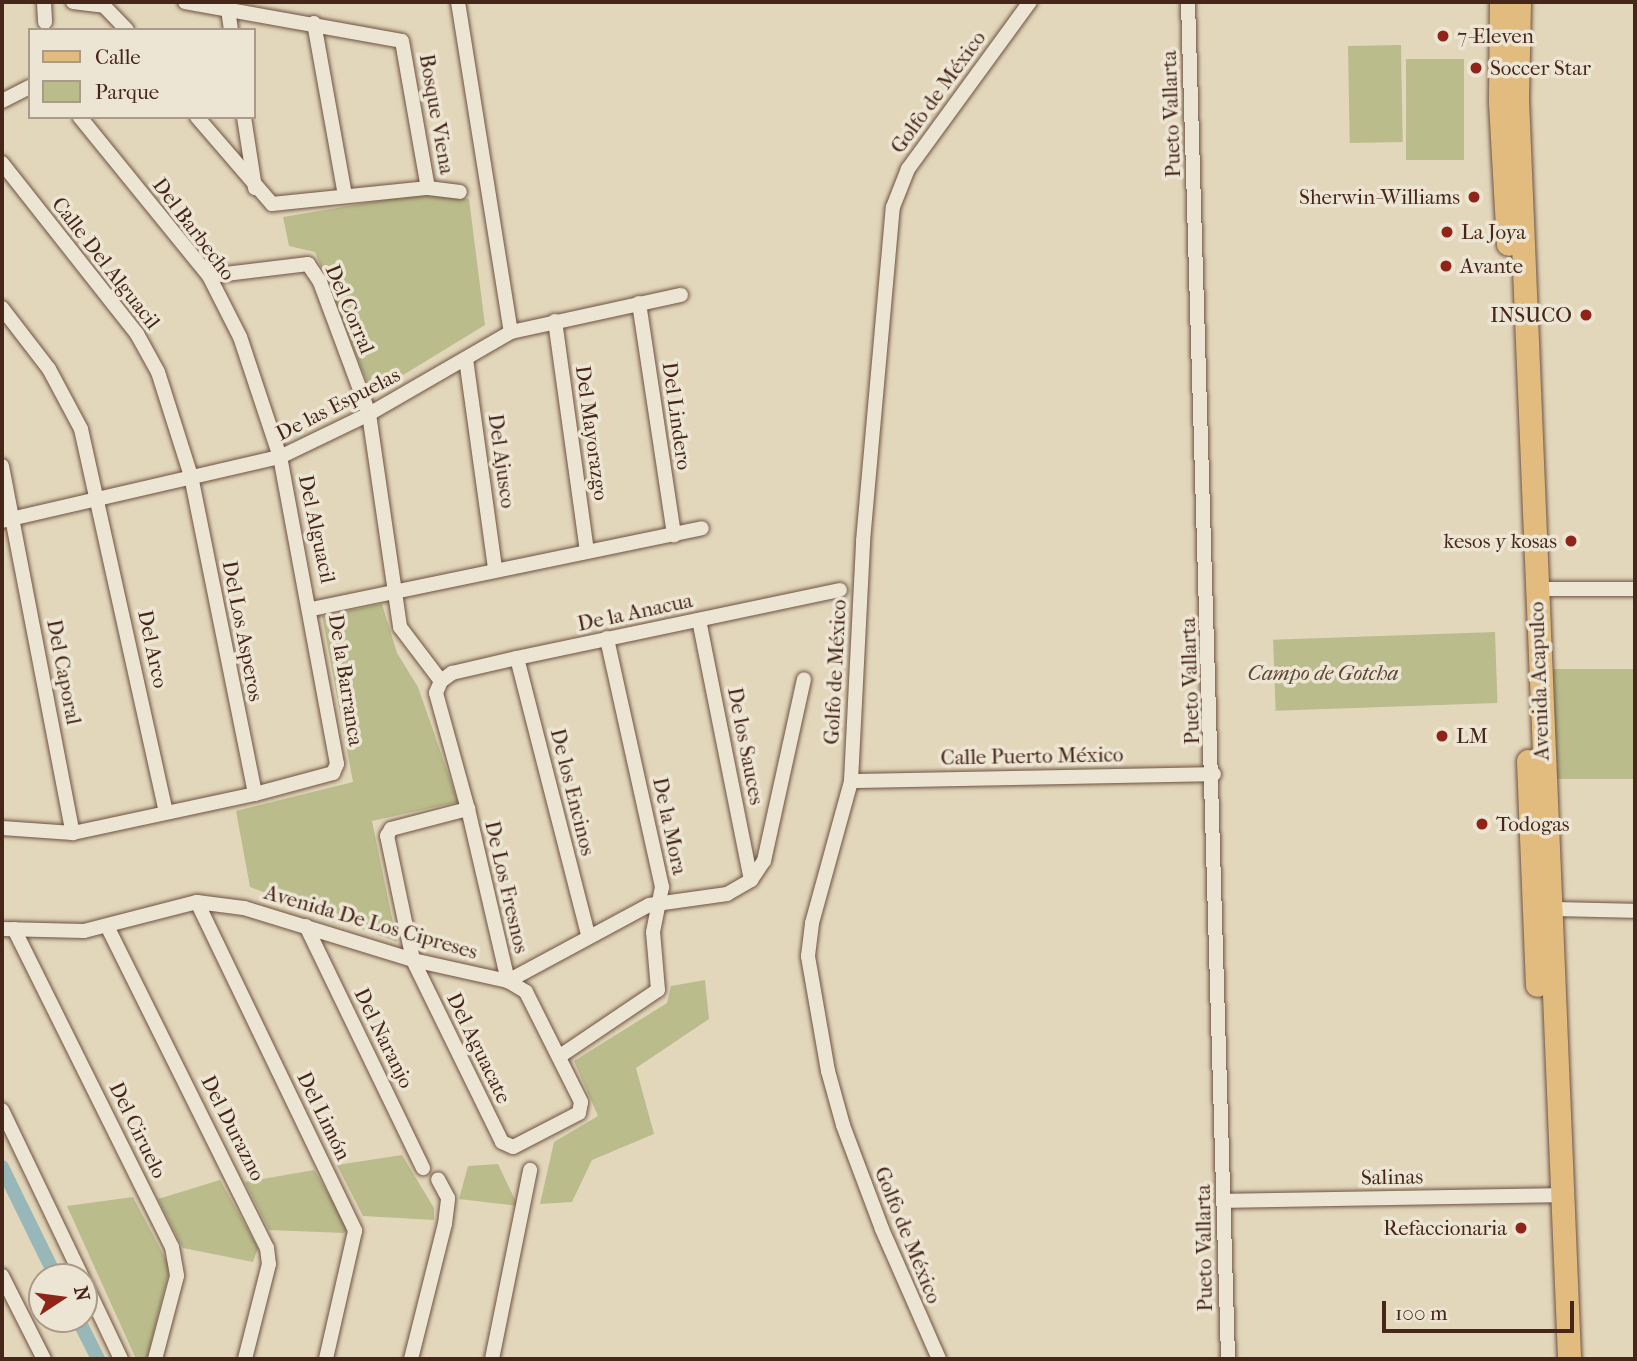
<!DOCTYPE html>
<html>
<head>
<meta charset="utf-8">
<style>
	body { margin:0 }
	#map { position:relative; width:1637px; height:1361px; overflow:hidden; background:#e3d7bb; font-family:"IM FELL French Canon",serif }
	div>[style] { position:absolute }
	.green>* { inset:0; background:#babc8c; transform-origin:0 0 }
	.canal>* { height:14px; margin:-7px; padding:0 7px; transform-origin:7px; border-radius:7px; background:#98b7b9 }
	.roads { filter:drop-shadow(0 0 2px #6e5242) drop-shadow(0 0 2px #6e5242) }
	.street>* { height:14px; margin:-7px; padding:0 7px; transform-origin:7px; border-radius:7px; background:#ede5d3 }
	.primary>* { height:23px; margin:-11.5px; padding:0 11.5px; transform-origin:11.5px; border-radius:11.5px; background:#e2bc7e }
	.dots>* { width:19px; height:19px; translate:-50% -50%; box-sizing:border-box; border:4px solid #ede5d3; border-radius:50% }
	span { translate:-50% -50%; white-space:nowrap; text-align:center; line-height:1.15; -webkit-text-stroke:7px #ede5d3; paint-order:stroke }
	.poi-label { font-size:21px; color:#47261a }
	.left { translate:0 -50%; text-align:left }
	.right { translate:-100% -50%; text-align:right }
	.street-label { font-size:21px; color:#47261a }
	.park-label { font-size:21px; color:#5e4431; font-style:italic }
	.frame { position:absolute; inset:0; border:4px solid #47261a; pointer-events:none }
	.legend { position:absolute; left:28px; top:28px; width:228px; height:91px; box-sizing:border-box; background:#ede5d3; border:2px solid #ab9989; margin:0; padding:9px 12px; list-style:none; font-size:21px; color:#47261a }
	.legend li { display:flex; align-items:center; gap:14px; height:35px }
	.legend b { width:35px; border:2px solid #ab9989 }
	.north { position:absolute; left:28px; top:1263px; width:70px; height:70px; box-sizing:border-box; background:#ede5d3; border:2px solid #ab9989; border-radius:50%; rotate:77deg; font-size:19px; font-weight:700; line-height:28px; text-align:center; color:#47261a }
	.north::after { content:''; display:block; margin:auto; width:24px; height:32px; background:#8f2418; clip-path:polygon(50% 0,100% 100%,50% 72%,0 100%) }
	.scale { position:absolute; left:1382px; top:1301px; width:192px; height:32px; box-sizing:border-box; border:4px solid #47261a; border-top:0; padding-left:9px; font-size:21px; line-height:24px; white-space:nowrap; color:#47261a; -webkit-text-stroke:5px #ede5d3; paint-order:stroke }
</style>
</head>
<body>
<div id="map">
	<div class="green">
		<i style="left:1401px;top:45px;width:97px;height:53px;rotate:89deg"></i>
		<i style="left:1406px;top:59px;width:58px;height:101px"></i>
		<i style="clip-path:polygon(432px 192px,469px 199px,485px 325px,372px 394px,315px 252px,289px 246px,283px 217px)"></i>
		<i style="clip-path:polygon(382px 604px,397px 653px,418px 687px,458px 802px,372px 821px,397px 942px,250px 887px,236px 811px,353px 782px,322px 616px)"></i>
		<i style="left:1495px;top:632px;width:71px;height:222px;rotate:88deg"></i>
		<i style="left:1635px;top:669px;width:110px;height:82px;rotate:90deg"></i>
		<i style="clip-path:polygon(705px 980px,709px 1019px,636px 1068px,654px 1134px,592px 1160px,572px 1202px,540px 1204px,554px 1142px,598px 1116px,574px 1061px,667px 1003px,671px 986px)"></i>
		<i style="clip-path:polygon(402px 1155px,434px 1208px,434px 1220px,363px 1216px,337px 1165px)"></i>
		<i style="clip-path:polygon(498px 1164px,518px 1206px,459px 1199px,468px 1166px)"></i>
		<i style="clip-path:polygon(314px 1170px,348px 1227px,344px 1233px,269px 1230px,245px 1182px)"></i>
		<i style="clip-path:polygon(220px 1180px,258px 1248px,253px 1262px,183px 1248px,158px 1199px)"></i>
		<i style="clip-path:polygon(133px 1197px,170px 1267px,147px 1359px,136px 1359px,67px 1206px)"></i>
	</div>
	<div class="canal">
		<i style="left:2px;top:1167px;width:123px;rotate:63.9deg"></i>
		<i style="left:78px;top:1319px;width:45px;rotate:63.4deg"></i>
	</div>
	<div class="roads">
		<div class="street">
			<i style="left:44px;top:2px;width:20px;rotate:87deg"></i>
			<i style="left:73px;top:2px;width:31px;rotate:7deg"></i>
			<i style="left:185px;top:2px;width:220px;rotate:10.2deg"></i>
			<i style="left:402px;top:41px;width:149px;rotate:80deg"></i>
			<i style="left:458px;top:2px;width:334px;rotate:80.9deg"></i>
			<i style="left:1188px;top:2px;width:1358px;rotate:88.31deg"></i>
			<i style="left:104px;top:6px;width:33px;rotate:46deg"></i>
			<i style="left:228px;top:9px;width:21px;rotate:82deg"></i>
			<i style="left:314px;top:23px;width:175px;rotate:79.8deg"></i>
			<i style="left:2px;top:101px;width:31px;rotate:-27deg"></i>
			<i style="left:197px;top:117px;width:115px;rotate:49.2deg"></i>
			<i style="left:272px;top:204px;width:157px;rotate:-5.9deg"></i>
			<i style="left:428px;top:188px;width:32px;rotate:7deg"></i>
			<i style="left:244px;top:117px;width:72px;rotate:81.2deg"></i>
			<i style="left:2px;top:163px;width:218px;rotate:51.7deg"></i>
			<i style="left:137px;top:334px;width:43px;rotate:61.1deg"></i>
			<i style="left:158px;top:372px;width:109px;rotate:72.4deg"></i>
			<i style="left:191px;top:476px;width:324px;rotate:78.6deg"></i>
			<i style="left:209px;top:276px;width:100px;rotate:-6.9deg"></i>
			<i style="left:308px;top:264px;width:22px;rotate:56deg"></i>
			<i style="left:320px;top:282px;width:141px;rotate:69.6deg"></i>
			<i style="left:369px;top:414px;width:215px;rotate:81.7deg"></i>
			<i style="left:400px;top:627px;width:68px;rotate:52.8deg"></i>
			<i style="left:441px;top:681px;width:13px;rotate:113deg"></i>
			<i style="left:436px;top:693px;width:120px;rotate:74.6deg"></i>
			<i style="left:468px;top:809px;width:177px;rotate:76.9deg"></i>
			<i style="left:508px;top:981px;width:21px;rotate:31deg"></i>
			<i style="left:526px;top:992px;width:123px;rotate:63.4deg"></i>
			<i style="left:581px;top:1102px;width:11px;rotate:100deg"></i>
			<i style="left:579px;top:1113px;width:74px;rotate:152.7deg"></i>
			<i style="left:513px;top:1147px;width:12px;rotate:-156deg"></i>
			<i style="left:502px;top:1142px;width:203px;rotate:-116.1deg"></i>
			<i style="left:413px;top:960px;width:127px;rotate:-101.8deg"></i>
			<i style="left:387px;top:836px;width:8px;rotate:-60deg"></i>
			<i style="left:391px;top:829px;width:80px;rotate:-14.6deg"></i>
			<i style="left:639px;top:303px;width:235px;rotate:81.4deg"></i>
			<i style="left:2px;top:308px;width:77px;rotate:52.4deg"></i>
			<i style="left:49px;top:369px;width:68px;rotate:61.9deg"></i>
			<i style="left:81px;top:429px;width:391px;rotate:77.5deg"></i>
			<i style="left:555px;top:321px;width:232px;rotate:82.1deg"></i>
			<i style="left:466px;top:359px;width:212px;rotate:82.1deg"></i>
			<i style="left:2px;top:466px;width:374px;rotate:79.1deg"></i>
			<i style="left:2px;top:521px;width:285px;rotate:-13deg"></i>
			<i style="left:280px;top:457px;width:99px;rotate:-25.8deg"></i>
			<i style="left:369px;top:414px;width:164px;rotate:-30deg"></i>
			<i style="left:511px;top:332px;width:174px;rotate:-12.3deg"></i>
			<i style="left:1536px;top:589px;width:99px"></i>
			<i style="left:312px;top:609px;width:398px;rotate:-11.7deg"></i>
			<i style="left:699px;top:620px;width:265px;rotate:78.7deg"></i>
			<i style="left:517px;top:658px;width:286px;rotate:75.6deg"></i>
			<i style="left:441px;top:681px;width:14px;rotate:-36deg"></i>
			<i style="left:452px;top:673px;width:67px;rotate:-13deg"></i>
			<i style="left:517px;top:658px;width:330px;rotate:-11.9deg"></i>
			<i style="left:851px;top:781px;width:363px;rotate:-1.1deg"></i>
			<i style="left:2px;top:828px;width:71px;rotate:4deg"></i>
			<i style="left:73px;top:833px;width:186px;rotate:-12.1deg"></i>
			<i style="left:255px;top:794px;width:81px;rotate:-15.1deg"></i>
			<i style="left:333px;top:773px;width:10px;rotate:-66deg"></i>
			<i style="left:337px;top:764px;width:312px;rotate:-100.5deg"></i>
			<i style="left:280px;top:457px;width:126px;rotate:-108.4deg"></i>
			<i style="left:240px;top:337px;width:68px;rotate:-116.9deg"></i>
			<i style="left:209px;top:276px;width:205px;rotate:-129.1deg"></i>
			<i style="left:197px;top:902px;width:365px;rotate:64.3deg"></i>
			<i style="left:355px;top:1231px;width:131px;rotate:102.8deg"></i>
			<i style="left:1550px;top:909px;width:85px;rotate:1.3deg"></i>
			<i style="left:107px;top:926px;width:360px;rotate:63.6deg"></i>
			<i style="left:267px;top:1248px;width:16px;rotate:83deg"></i>
			<i style="left:269px;top:1264px;width:98px;rotate:104.2deg"></i>
			<i style="left:306px;top:926px;width:269px;rotate:64.2deg"></i>
			<i style="left:2px;top:929px;width:82px;rotate:1.4deg"></i>
			<i style="left:84px;top:931px;width:117px;rotate:-14.4deg"></i>
			<i style="left:197px;top:902px;width:47px;rotate:7.3deg"></i>
			<i style="left:244px;top:908px;width:177px;rotate:17.1deg"></i>
			<i style="left:413px;top:960px;width:97px;rotate:12.5deg"></i>
			<i style="left:508px;top:981px;width:160px;rotate:-28.3deg"></i>
			<i style="left:649px;top:905px;width:79px;rotate:-8deg"></i>
			<i style="left:727px;top:894px;width:28px;rotate:-30deg"></i>
			<i style="left:751px;top:880px;width:23px;rotate:-56deg"></i>
			<i style="left:764px;top:861px;width:186px;rotate:-77.6deg"></i>
			<i style="left:14px;top:929px;width:355px;rotate:63.6deg"></i>
			<i style="left:172px;top:1247px;width:29px;rotate:80deg"></i>
			<i style="left:177px;top:1276px;width:86px;rotate:104.8deg"></i>
			<i style="left:560px;top:1056px;width:118px;rotate:-34deg"></i>
			<i style="left:658px;top:990px;width:58px;rotate:-94.9deg"></i>
			<i style="left:653px;top:932px;width:46px;rotate:-78.7deg"></i>
			<i style="left:662px;top:887px;width:255px;rotate:-102.5deg"></i>
			<i style="left:2px;top:1110px;width:185px;rotate:64.4deg"></i>
			<i style="left:1224px;top:1201px;width:337px;rotate:-1deg"></i>
			<i style="left:2px;top:1276px;width:93px;rotate:63.2deg"></i>
			<i style="left:84px;top:1281px;width:86px;rotate:64.6deg"></i>
			<i style="left:411px;top:1359px;width:139px;rotate:-75.9deg"></i>
			<i style="left:445px;top:1224px;width:26px;rotate:-83deg"></i>
			<i style="left:448px;top:1198px;width:21px;rotate:-118deg"></i>
			<i style="left:492px;top:1359px;width:193px;rotate:-78.6deg"></i>
			<i style="left:939px;top:1359px;width:142px;rotate:-113.7deg"></i>
			<i style="left:882px;top:1229px;width:111px;rotate:-110.6deg"></i>
			<i style="left:843px;top:1125px;width:56px;rotate:-105.5deg"></i>
			<i style="left:828px;top:1071px;width:117px;rotate:-99.9deg"></i>
			<i style="left:808px;top:956px;width:33px;rotate:-83deg"></i>
			<i style="left:812px;top:923px;width:147px;rotate:-74.6deg"></i>
			<i style="left:851px;top:781px;width:240px;rotate:-87.1deg"></i>
			<i style="left:863px;top:541px;width:335px;rotate:-84.9deg"></i>
			<i style="left:893px;top:207px;width:41px;rotate:-68.5deg"></i>
			<i style="left:908px;top:169px;width:207px;rotate:-53.9deg"></i>
		</div>
		<div class="primary">
			<i style="left:1501px;top:2px;width:100px;rotate:90.6deg"></i>
			<i style="left:1500px;top:102px;width:142px;rotate:86.8deg"></i>
			<i style="left:1519px;top:2px;width:98px;rotate:91.2deg"></i>
			<i style="left:1517px;top:100px;width:1260px;rotate:87.63deg"></i>
			<i style="left:1528px;top:761px;width:224px;rotate:87.7deg"></i>
		</div>
	</div>
	<div class="dots">
		<i style="left:1443px;top:36px;background:#8f2418"></i>
		<i style="left:1476px;top:68px;background:#8f2418"></i>
		<i style="left:1474px;top:197px;background:#8f2418"></i>
		<i style="left:1447px;top:232px;background:#8f2418"></i>
		<i style="left:1446px;top:266px;background:#8f2418"></i>
		<i style="left:1586px;top:315px;background:#8f2418"></i>
		<i style="left:1571px;top:541px;background:#8f2418"></i>
		<i style="left:1442px;top:736px;background:#8f2418"></i>
		<i style="left:1482px;top:824px;background:#8f2418"></i>
		<i style="left:1521px;top:1228px;background:#8f2418"></i>
	</div>
	<div class="poi-label">
		<span class="left" style="left:1457px;top:36px">7-Eleven</span>
		<span class="left" style="left:1490px;top:68px">Soccer Star</span>
		<span class="right" style="left:1460px;top:197px">Sherwin-Williams</span>
		<span class="left" style="left:1461px;top:232px">La Joya</span>
		<span class="left" style="left:1460px;top:266px">Avante</span>
		<span class="right" style="left:1572px;top:315px">INSUCO</span>
		<span class="right" style="left:1557px;top:541px">kesos y kosas</span>
		<span class="left" style="left:1456px;top:736px">LM</span>
		<span class="left" style="left:1496px;top:824px">Todogas</span>
		<span class="right" style="left:1507px;top:1228px">Refaccionaria</span>
	</div>
	<div class="street-label">
		<span style="left:938px;top:92px;rotate:-54deg">Golfo de México</span>
		<span style="left:437px;top:114px;rotate:80deg">Bosque Viena</span>
		<span style="left:1171px;top:114px;rotate:-92deg">Pueto Vallarta</span>
		<span style="left:194px;top:229px;rotate:53deg">Del Barbecho</span>
		<span style="left:106px;top:263px;rotate:52deg">Calle Del Alguacil</span>
		<span style="left:350px;top:309px;rotate:67deg">Del Corral</span>
		<span style="left:338px;top:404px;rotate:-27deg">De las Espuelas</span>
		<span style="left:677px;top:416px;rotate:82deg">Del Lindero</span>
		<span style="left:592px;top:433px;rotate:82deg">Del Mayorazgo</span>
		<span style="left:502px;top:461px;rotate:82deg">Del Ajusco</span>
		<span style="left:317px;top:529px;rotate:78deg">Del Alguacil</span>
		<span style="left:635px;top:612px;rotate:-12deg">De la Anacua</span>
		<span style="left:243px;top:631px;rotate:79deg">Del Los Asperos</span>
		<span style="left:153px;top:649px;rotate:78deg">Del Arco</span>
		<span style="left:64px;top:672px;rotate:79deg">Del Caporal</span>
		<span style="left:835px;top:672px;rotate:-87deg">Golfo de México</span>
		<span style="left:346px;top:680px;rotate:81deg">De la Barranca</span>
		<span style="left:1190px;top:681px;rotate:-92deg">Pueto Vallarta</span>
		<span style="left:1539px;top:681px;rotate:-92deg">Avenida Acapulco</span>
		<span style="left:746px;top:746px;rotate:79deg">De los Sauces</span>
		<span style="left:1032px;top:756px;rotate:-1deg">Calle Puerto México</span>
		<span style="left:573px;top:792px;rotate:76deg">De los Encinos</span>
		<span style="left:670px;top:826px;rotate:78deg">De la Mora</span>
		<span style="left:507px;top:887px;rotate:77deg">De Los Fresnos</span>
		<span style="left:371px;top:922px;rotate:16deg">Avenida De Los Cipreses</span>
		<span style="left:384px;top:1038px;rotate:64deg">Del Naranjo</span>
		<span style="left:479px;top:1048px;rotate:64deg">Del Aguacate</span>
		<span style="left:324px;top:1116px;rotate:64deg">Del Limón</span>
		<span style="left:233px;top:1128px;rotate:63deg">Del Durazno</span>
		<span style="left:138px;top:1130px;rotate:64deg">Del Ciruelo</span>
		<span style="left:1392px;top:1177px;rotate:-1deg">Salinas</span>
		<span style="left:908px;top:1235px;rotate:68deg">Golfo de México</span>
		<span style="left:1204px;top:1248px;rotate:-91deg">Pueto Vallarta</span>
	</div>
	<div class="park-label">
		<span style="left:1323px;top:673px">Campo de Gotcha</span>
	</div>
	<div class="frame"></div>
	<ul class="legend">
	<li><b style="height:9px;background:#e2bc7e"></b>Calle</li>
	<li><b style="height:19px;background:#babc8c"></b>Parque</li>
	</ul>
	<div class="north">N</div>
	<div class="scale">100 m</div>
</div>
</body>
</html>
